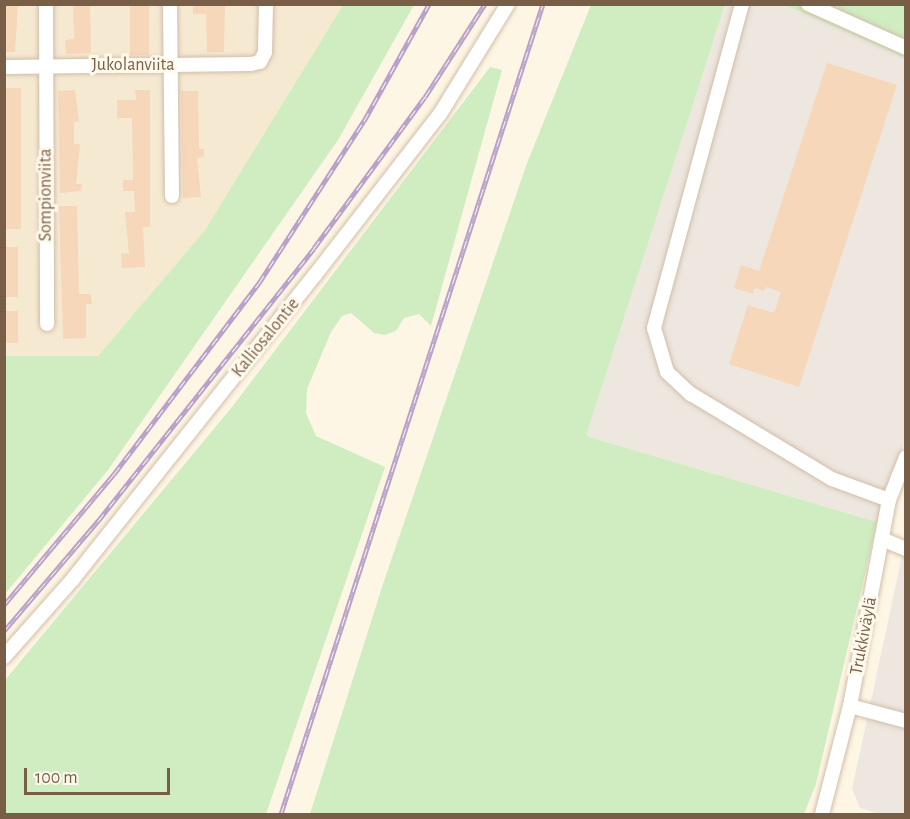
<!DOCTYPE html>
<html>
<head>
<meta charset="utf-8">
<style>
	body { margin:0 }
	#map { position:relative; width:910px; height:819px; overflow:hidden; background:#fef6e4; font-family:"Alegreya Sans",sans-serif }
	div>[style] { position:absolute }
	.residential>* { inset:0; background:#f6e9d2 }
	.industrial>* { inset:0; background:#ede7df }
	.green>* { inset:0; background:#cfedc1 }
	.building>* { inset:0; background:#f6d7ba; transform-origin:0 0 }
	.roads { filter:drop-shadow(0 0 2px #d1bea9) drop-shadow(0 0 2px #d1bea9) }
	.minor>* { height:14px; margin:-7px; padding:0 7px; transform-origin:7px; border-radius:7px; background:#fff }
	.rail>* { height:5px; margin-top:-2.5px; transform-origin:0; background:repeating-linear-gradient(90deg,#fff9ec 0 9px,#baa1c9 0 18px); box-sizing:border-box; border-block:2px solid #baa1c9 }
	span { translate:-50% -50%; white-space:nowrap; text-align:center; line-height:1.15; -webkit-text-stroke:6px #fff9ec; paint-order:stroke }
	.street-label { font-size:18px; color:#795e47 }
	.frame { position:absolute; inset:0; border:6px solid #795e47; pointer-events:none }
	.scale { position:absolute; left:24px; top:768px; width:146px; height:27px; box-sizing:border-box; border:3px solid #795e47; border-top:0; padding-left:8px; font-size:18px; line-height:21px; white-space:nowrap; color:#795e47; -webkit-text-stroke:4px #fff9ec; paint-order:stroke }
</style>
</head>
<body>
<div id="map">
	<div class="residential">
		<i style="clip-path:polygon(4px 5px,343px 5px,205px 230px,98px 356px,5px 356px)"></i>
	</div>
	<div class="industrial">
		<i style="clip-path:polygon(725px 5px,785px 5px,905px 58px,905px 441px,877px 522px,586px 436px)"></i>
		<i style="clip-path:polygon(905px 542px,905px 814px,880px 814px,860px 808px,852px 789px)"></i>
	</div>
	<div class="green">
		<i style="clip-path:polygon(343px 5px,414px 5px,338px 140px,108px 470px,5px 594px,5px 356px,98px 356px,205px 230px)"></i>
		<i style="clip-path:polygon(591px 5px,725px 5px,586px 436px,877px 522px,816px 784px,804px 814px,310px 814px,383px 584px,527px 163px)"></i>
		<i style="clip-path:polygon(785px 5px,905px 5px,905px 58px)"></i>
		<i style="clip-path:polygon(490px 67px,502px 70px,431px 326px,419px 314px,404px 318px,396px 331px,385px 335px,374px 333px,351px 313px,342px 316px,331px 332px,307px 389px,306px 413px,316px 436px,385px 467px,266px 814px,5px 814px,5px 680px,232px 407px)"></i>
	</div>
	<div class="building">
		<i style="clip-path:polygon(4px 4px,18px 4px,15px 52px,4px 52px)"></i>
		<i style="clip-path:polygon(73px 4px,90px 4px,91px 53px,66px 54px,65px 40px,74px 39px)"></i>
		<i style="left:130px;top:4px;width:19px;height:51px"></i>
		<i style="clip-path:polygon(193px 4px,225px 4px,224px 52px,207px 52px,206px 14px,193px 14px)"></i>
		<i style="clip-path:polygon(827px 63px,897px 85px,799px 387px,729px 364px,748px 305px,774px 313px,781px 292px,766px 287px,764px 291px,755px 288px,753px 294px,734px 288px,741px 265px,759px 271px)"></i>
		<i style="left:4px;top:88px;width:17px;height:141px"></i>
		<i style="clip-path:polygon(75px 90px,79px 122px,74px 122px,74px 144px,80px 144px,76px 184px,82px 184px,81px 191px,60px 193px,58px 91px)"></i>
		<i style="clip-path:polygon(135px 90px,150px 90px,150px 227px,143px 227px,145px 267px,122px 268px,121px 253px,129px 254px,125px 212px,135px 212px,134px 191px,123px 191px,123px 180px,133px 180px,132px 118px,117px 118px,117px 100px,136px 100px)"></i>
		<i style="clip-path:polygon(181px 91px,198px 91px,199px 149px,204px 149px,204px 157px,197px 158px,201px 197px,183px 198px)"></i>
		<i style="clip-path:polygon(59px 206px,77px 206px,79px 294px,91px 294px,92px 304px,86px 304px,86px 338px,63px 339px)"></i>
		<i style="left:4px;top:247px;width:14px;height:50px"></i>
		<i style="left:4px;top:311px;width:14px;height:32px"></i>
	</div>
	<div class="roads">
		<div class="minor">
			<i style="left:46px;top:4px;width:320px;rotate:89.8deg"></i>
			<i style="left:170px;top:4px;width:192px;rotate:89.4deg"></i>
			<i style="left:742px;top:4px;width:336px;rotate:105.2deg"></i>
			<i style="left:654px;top:328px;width:46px;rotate:73.5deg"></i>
			<i style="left:667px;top:372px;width:33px;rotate:43deg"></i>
			<i style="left:691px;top:394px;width:165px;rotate:31.1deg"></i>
			<i style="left:832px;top:479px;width:61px;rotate:20.2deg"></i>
			<i style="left:808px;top:4px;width:107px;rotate:24.2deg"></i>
			<i style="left:4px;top:67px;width:247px;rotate:-0.7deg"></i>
			<i style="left:251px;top:64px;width:9px;rotate:-13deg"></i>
			<i style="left:260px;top:62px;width:11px;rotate:-63deg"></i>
			<i style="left:265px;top:52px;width:48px;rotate:-88.8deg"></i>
			<i style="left:882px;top:539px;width:26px;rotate:23deg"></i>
			<i style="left:4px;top:657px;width:104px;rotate:-48.5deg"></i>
			<i style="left:73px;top:579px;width:389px;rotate:-51.5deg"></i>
			<i style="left:315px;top:275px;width:204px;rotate:-52.2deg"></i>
			<i style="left:440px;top:114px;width:129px;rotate:-58.3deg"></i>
			<i style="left:850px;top:706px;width:58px;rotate:15deg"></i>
			<i style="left:822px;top:814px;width:112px;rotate:-75.5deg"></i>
			<i style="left:850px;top:706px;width:210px;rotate:-79.3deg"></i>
			<i style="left:889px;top:500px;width:46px;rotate:-68.4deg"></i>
		</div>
	</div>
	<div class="rail">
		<i style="left:4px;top:605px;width:171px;rotate:-50deg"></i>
		<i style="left:114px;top:474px;width:240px;rotate:-52.8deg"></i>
		<i style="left:259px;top:283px;width:193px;rotate:-57.1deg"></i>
		<i style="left:364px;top:121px;width:134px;rotate:-60.9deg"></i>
		<i style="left:4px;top:631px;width:145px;rotate:-49.5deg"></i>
		<i style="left:98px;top:521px;width:348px;rotate:-51.6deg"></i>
		<i style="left:314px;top:248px;width:187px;rotate:-53.7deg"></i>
		<i style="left:425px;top:97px;width:111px;rotate:-57.2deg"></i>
		<i style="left:281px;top:814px;width:851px;rotate:-72.08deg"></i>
	</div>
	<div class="street-label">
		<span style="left:133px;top:65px">Jukolanviita</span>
		<span style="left:46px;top:195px;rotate:-90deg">Sompionviita</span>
		<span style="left:266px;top:338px;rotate:-51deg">Kalliosalontie</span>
		<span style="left:864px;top:636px;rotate:-79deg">Trukkiväylä</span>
	</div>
	<div class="frame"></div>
	<div class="scale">100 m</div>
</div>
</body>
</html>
